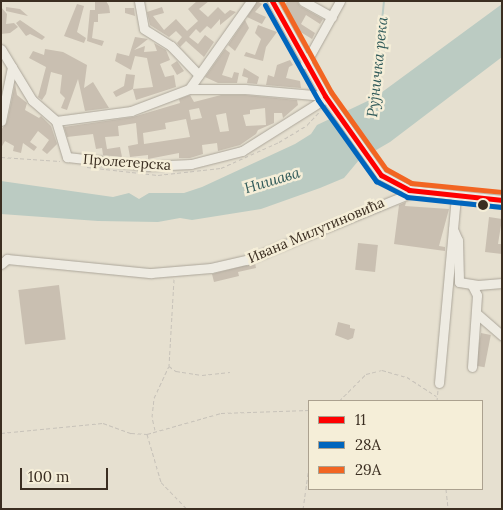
<!DOCTYPE html>
<html>
<head>
<meta charset="utf-8">
<style>
	body { margin:0 }
	#map { position:relative; width:503px; height:510px; overflow:hidden; background:#e6e0d0; font-family:Lora,serif }
	div>[style] { position:absolute }
	.water>* { inset:0; background:#bbcbc2 }
	.stream>* { height:2px; margin:-1px; padding:0 1px; transform-origin:1px; border-radius:1px; background:#bbcbc2 }
	.building>* { inset:0; background:#c9bfb1; transform-origin:0 0 }
	.path>* { height:1px; margin-top:-0.5px; transform-origin:0; background:repeating-linear-gradient(90deg,#c7c2b9 0 4px,transparent 0 6.5px) }
	.roads { filter:drop-shadow(0 0 1px #aba599) drop-shadow(0 0 1px #aba599) }
	.minor>* { height:9px; margin:-4.5px; padding:0 4.5px; transform-origin:4.5px; border-radius:4.5px; background:#eeebe2 }
	.bus-1>* { height:5px; margin:-2.5px; padding:0 2.5px; transform-origin:2.5px; border-radius:2.5px; background:#f00 }
	.bus-2>* { height:5px; margin:-2.5px; padding:0 2.5px; transform-origin:2.5px; border-radius:2.5px; background:#0065bd }
	.bus-3>* { height:5px; margin:-2.5px; padding:0 2.5px; transform-origin:2.5px; border-radius:2.5px; background:#f26522 }
	.dots>* { width:14px; height:14px; translate:-50% -50%; box-sizing:border-box; border:2px solid #f5eed8; border-radius:50% }
	span { translate:-50% -50%; white-space:nowrap; text-align:center; line-height:1.15; -webkit-text-stroke:5px #f5eed8; paint-order:stroke }
	.street-label { font-size:14px; color:#3b2e21 }
	.water-label { font-size:15px; color:#305a59; font-style:italic }
	.frame { position:absolute; inset:0; border:2px solid #3b2e21; pointer-events:none }
	.legend { position:absolute; left:308px; top:400px; width:175px; height:90px; box-sizing:border-box; background:#f5eed8; border:1px solid #aba18f; margin:0; padding:6px 9px; list-style:none; font-size:15px; color:#3b2e21 }
	.legend li { display:flex; align-items:center; gap:10px; height:25px }
	.legend b { width:25px; border:1px solid #aba18f }
	.scale { position:absolute; left:20px; top:468px; width:88px; height:22px; box-sizing:border-box; border:2px solid #3b2e21; border-top:0; padding-left:6px; font-size:15px; line-height:18px; white-space:nowrap; color:#3b2e21; -webkit-text-stroke:4px #f5eed8; paint-order:stroke }
</style>
</head>
<body>
<div id="map">
	<div class="water">
		<i style="clip-path:polygon(502px 4px,502px 57px,390px 142px,359px 160px,344px 178px,320px 188px,261px 209px,192px 220px,180px 218px,158px 222px,98px 221px,1px 214px,1px 181px,113px 197px,129px 193px,139px 199px,149px 193px,184px 193px,202px 187px,295px 144px,311px 134px,317px 125px,374px 98px)"></i>
	</div>
	<div class="stream">
		<i style="left:374px;top:101px;width:100px;rotate:-84.3deg"></i>
	</div>
	<div class="building">
		<i style="clip-path:polygon(95px 1px,106px 1px,109px 6px,110px 13px,98px 14px,98px 22px,94px 22px,92px 38px,104px 41px,102px 46px,87px 41px,90px 10px,95px 10px)"></i>
		<i style="clip-path:polygon(197px 1px,209px 1px,199px 9px,208px 17px,218px 7px,225px 14px,230px 10px,236px 12px,220px 25px,220px 19px,211px 29px,207px 26px,200px 33px,196px 29px,189px 37px,198px 44px,205px 35px,214px 42px,204px 57px,186px 41px,180px 47px,177px 43px,182px 37px,176px 31px,169px 37px,150px 25px,147px 12px,162px 7px,164px 13px,153px 16px,164px 30px,176px 19px,187px 31px,198px 21px,188px 9px)"></i>
		<i style="clip-path:polygon(257px 1px,262px 4px,255px 12px,266px 17px,262px 24px,247px 17px)"></i>
		<i style="clip-path:polygon(279px 1px,284px 5px,288px 1px,297px 1px,300px 6px,323px 19px,320px 24px,306px 15px,301px 24px,315px 33px,312px 39px,294px 28px)"></i>
		<i style="clip-path:polygon(77px 4px,84px 6px,77px 32px,86px 38px,84px 43px,64px 36px)"></i>
		<i style="clip-path:polygon(1px 7px,7px 14px,6px 24px,14px 23px,18px 27px,10px 33px,1px 34px)"></i>
		<i style="clip-path:polygon(6px 7px,20px 9px,28px 16px,6px 11px)"></i>
		<i style="clip-path:polygon(125px 8px,134px 8px,135px 16px,125px 13px)"></i>
		<i style="clip-path:polygon(20px 20px,45px 37px,42px 40px,30px 34px,26px 36px,16px 23px)"></i>
		<i style="clip-path:polygon(245px 20px,249px 28px,235px 51px,228px 45px)"></i>
		<i style="clip-path:polygon(258px 25px,277px 32px,266px 47px,263px 61px,244px 56px,246px 52px,255px 55px,261px 39px,255px 33px)"></i>
		<i style="clip-path:polygon(135px 37px,148px 39px,134px 50px,145px 46px,144px 52px,157px 51px,154px 43px,166px 50px,170px 60px,160px 64px,165px 77px,174px 75px,176px 87px,136px 100px,133px 89px,153px 87px,147px 58px,135px 56px,131px 70px,115px 61px,117px 53px,129px 56px)"></i>
		<i style="clip-path:polygon(45px 49px,63px 52px,87px 65px,84px 88px,93px 82px,109px 108px,85px 111px,78px 79px,67px 110px,61px 108px,65px 98px,60px 93px,62px 75px,51px 72px,46px 94px,42px 100px,38px 97px,46px 67px,29px 58px,33px 51px,44px 55px)"></i>
		<i style="clip-path:polygon(225px 49px,230px 53px,222px 75px,232px 78px,234px 72px,239px 73px,237px 83px,218px 83px,205px 77px)"></i>
		<i style="clip-path:polygon(290px 60px,293px 65px,289px 67px,286px 78px,300px 81px,301px 88px,266px 85px,268px 75px,274px 77px,277px 65px)"></i>
		<i style="clip-path:polygon(177px 61px,184px 71px,177px 75px,171px 65px)"></i>
		<i style="clip-path:polygon(244px 68px,259px 77px,257px 84px,247px 83px,248px 78px,242px 76px)"></i>
		<i style="clip-path:polygon(126px 74px,135px 75px,133px 89px,116px 97px,113px 92px,124px 86px)"></i>
		<i style="clip-path:polygon(15px 84px,17px 95px,27px 103px,25px 110px,39px 118px,41px 116px,51px 126px,57px 144px,47px 154px,42px 150px,49px 140px,38px 131px,30px 142px,37px 147px,34px 151px,23px 143px,21px 153px,13px 151px,14px 146px,5px 141px,1px 148px,1px 130px,7px 122px)"></i>
		<i style="clip-path:polygon(evenodd,190px 95px,194px 102px,221px 95px,245px 95px,297px 100px,298px 105px,283px 118px,282px 113px,274px 113px,274px 123px,258px 130px,256px 134px,240px 145px,218px 151px,217px 143px,202px 145px,203px 154px,190px 158px,179px 158px,179px 153px,148px 159px,148px 155px,130px 157px,128px 146px,138px 144px,136px 123px,118px 126px,119px 136px,105px 137px,107px 149px,120px 147px,122px 157px,103px 155px,102px 148px,96px 149px,93px 134px,67px 137px,64px 127px,133px 117px,180px 103px,179px 99px,190px 95px,199px 108px,202px 118px,191px 120px,189px 110px,199px 108px,190px 95px,265px 108px,266px 125px,246px 126px,243px 115px,250px 114px,250px 110px,265px 108px,190px 95px,226px 113px,229px 131px,220px 132px,216px 115px,226px 113px,190px 95px,186px 119px,190px 137px,144px 144px,143px 133px,166px 129px,165px 123px,186px 119px)"></i>
		<i style="clip-path:polygon(406px 202px,405px 206px,449px 209px,439px 246px,445px 247px,445px 251px,394px 244px,399px 205px)"></i>
		<i style="clip-path:polygon(489px 217px,502px 219px,498px 244px,502px 244px,502px 254px,485px 252px)"></i>
		<i style="left:358px;top:243px;width:20px;height:27px;rotate:6deg"></i>
		<i style="clip-path:polygon(255px 263px,256px 268px,238px 272px,239px 276px,214px 282px,212px 274px)"></i>
		<i style="left:59px;top:285px;width:55px;height:41px;rotate:83deg"></i>
		<i style="clip-path:polygon(338px 322px,350px 325px,350px 328px,355px 329px,353px 338px,348px 340px,335px 335px)"></i>
		<i style="left:481px;top:333px;width:10px;height:33px;rotate:11deg"></i>
	</div>
	<div class="path">
		<i style="left:1px;top:157px;width:59px;rotate:3.9deg"></i>
		<i style="left:87px;top:167px;width:71px;rotate:6.4deg"></i>
		<i style="left:158px;top:175px;width:63px;rotate:-6.3deg"></i>
		<i style="left:221px;top:168px;width:64px;rotate:-24.1deg"></i>
		<i style="left:279px;top:142px;width:33px;rotate:-31deg"></i>
		<i style="left:307px;top:125px;width:19px;rotate:-47deg"></i>
		<i style="left:174px;top:279px;width:87px;rotate:93.3deg"></i>
		<i style="left:169px;top:366px;width:9px;rotate:36deg"></i>
		<i style="left:176px;top:371px;width:26px;rotate:9deg"></i>
		<i style="left:202px;top:375px;width:28px;rotate:-6deg"></i>
		<i style="left:339px;top:401px;width:38px;rotate:-45deg"></i>
		<i style="left:366px;top:374px;width:16px;rotate:-14deg"></i>
		<i style="left:382px;top:370px;width:26px;rotate:16deg"></i>
		<i style="left:407px;top:377px;width:35px;rotate:33deg"></i>
		<i style="left:437px;top:401px;width:11px;rotate:-85deg"></i>
		<i style="left:155px;top:430px;width:13px;rotate:-103deg"></i>
		<i style="left:152px;top:417px;width:19px;rotate:-84deg"></i>
		<i style="left:154px;top:398px;width:35px;rotate:-65deg"></i>
		<i style="left:1px;top:433px;width:102px;rotate:-5.6deg"></i>
		<i style="left:103px;top:423px;width:30px;rotate:20deg"></i>
		<i style="left:131px;top:433px;width:16px;rotate:4deg"></i>
		<i style="left:147px;top:434px;width:77px;rotate:-15.8deg"></i>
		<i style="left:221px;top:413px;width:88px;rotate:-2deg"></i>
		<i style="left:147px;top:434px;width:50px;rotate:73.7deg"></i>
		<i style="left:161px;top:482px;width:37px;rotate:46deg"></i>
		<i style="left:446px;top:489px;width:20px;rotate:84deg"></i>
		<i style="left:303px;top:509px;width:42px;rotate:-81.9deg"></i>
	</div>
	<div class="roads">
		<div class="minor">
			<i style="left:139px;top:1px;width:28px;rotate:80deg"></i>
			<i style="left:144px;top:29px;width:32px;rotate:32deg"></i>
			<i style="left:171px;top:46px;width:40px;rotate:46deg"></i>
			<i style="left:272px;top:1px;width:109px;rotate:60.8deg"></i>
			<i style="left:325px;top:96px;width:97px;rotate:54.7deg"></i>
			<i style="left:381px;top:175px;width:32px;rotate:28deg"></i>
			<i style="left:409px;top:190px;width:94px;rotate:6.1deg"></i>
			<i style="left:303px;top:1px;width:33px;rotate:29deg"></i>
			<i style="left:1px;top:49px;width:60px;rotate:58.7deg"></i>
			<i style="left:32px;top:100px;width:32px;rotate:41deg"></i>
			<i style="left:56px;top:121px;width:76px;rotate:-7.6deg"></i>
			<i style="left:131px;top:111px;width:62px;rotate:-20.8deg"></i>
			<i style="left:189px;top:89px;width:56px"></i>
			<i style="left:245px;top:89px;width:80px;rotate:5deg"></i>
			<i style="left:305px;top:64px;width:72px;rotate:-60.9deg"></i>
			<i style="left:189px;top:89px;width:108px;rotate:-54.8deg"></i>
			<i style="left:1px;top:121px;width:55px;rotate:-78.5deg"></i>
			<i style="left:56px;top:121px;width:38px;rotate:73deg"></i>
			<i style="left:67px;top:157px;width:81px;rotate:6.3deg"></i>
			<i style="left:148px;top:166px;width:43px;rotate:-2.7deg"></i>
			<i style="left:191px;top:164px;width:53px;rotate:-14.3deg"></i>
			<i style="left:242px;top:151px;width:99px;rotate:-32.2deg"></i>
			<i style="left:453px;top:229px;width:12px;rotate:66deg"></i>
			<i style="left:458px;top:240px;width:42px;rotate:88.6deg"></i>
			<i style="left:459px;top:282px;width:19px;rotate:9deg"></i>
			<i style="left:478px;top:285px;width:24px;rotate:-5deg"></i>
			<i style="left:1px;top:264px;width:8px;rotate:-40deg"></i>
			<i style="left:7px;top:259px;width:145px;rotate:5.6deg"></i>
			<i style="left:151px;top:273px;width:60px;rotate:-4.8deg"></i>
			<i style="left:211px;top:268px;width:37px;rotate:-13deg"></i>
			<i style="left:247px;top:260px;width:183px;rotate:-22.2deg"></i>
			<i style="left:476px;top:313px;width:35px;rotate:41deg"></i>
			<i style="left:472px;top:367px;width:72px;rotate:-86deg"></i>
			<i style="left:477px;top:295px;width:11px;rotate:-117deg"></i>
			<i style="left:439px;top:383px;width:188px;rotate:-84.8deg"></i>
		</div>
	</div>
	<div class="bus-1">
		<i style="left:272px;top:1px;width:109px;rotate:60.8deg"></i>
		<i style="left:325px;top:96px;width:97px;rotate:54.7deg"></i>
		<i style="left:381px;top:175px;width:32px;rotate:28deg"></i>
		<i style="left:409px;top:190px;width:94px;rotate:6.1deg"></i>
	</div>
	<div class="bus-2">
		<i style="left:265px;top:5px;width:109px;rotate:60.8deg"></i>
		<i style="left:318px;top:100px;width:100px;rotate:54.4deg"></i>
		<i style="left:376px;top:181px;width:35px;rotate:27deg"></i>
		<i style="left:407px;top:197px;width:95px;rotate:6.1deg"></i>
	</div>
	<div class="bus-3">
		<i style="left:281px;top:1px;width:104px;rotate:61.2deg"></i>
		<i style="left:331px;top:92px;width:95px;rotate:54.5deg"></i>
		<i style="left:386px;top:169px;width:29px;rotate:29deg"></i>
		<i style="left:411px;top:183px;width:91px;rotate:5.6deg"></i>
	</div>
	<div class="dots">
		<i style="left:483px;top:205px;background:#3b2e21"></i>
	</div>
	<div class="street-label">
		<span style="left:127px;top:162px;rotate:4deg">Пролетерска</span>
		<span style="left:316px;top:230px;rotate:-23deg">Ивана Милутиновића</span>
	</div>
	<div class="water-label">
		<span style="left:377px;top:67px;rotate:-84deg">Рујничка река</span>
		<span style="left:272px;top:180px;rotate:-17deg">Нишава</span>
	</div>
	<div class="frame"></div>
	<ul class="legend">
	<li><b style="height:6px;background:#f00"></b>11</li>
	<li><b style="height:6px;background:#0065bd"></b>28А</li>
	<li><b style="height:6px;background:#f26522"></b>29А</li>
	</ul>
	<div class="scale">100 m</div>
</div>
</body>
</html>
